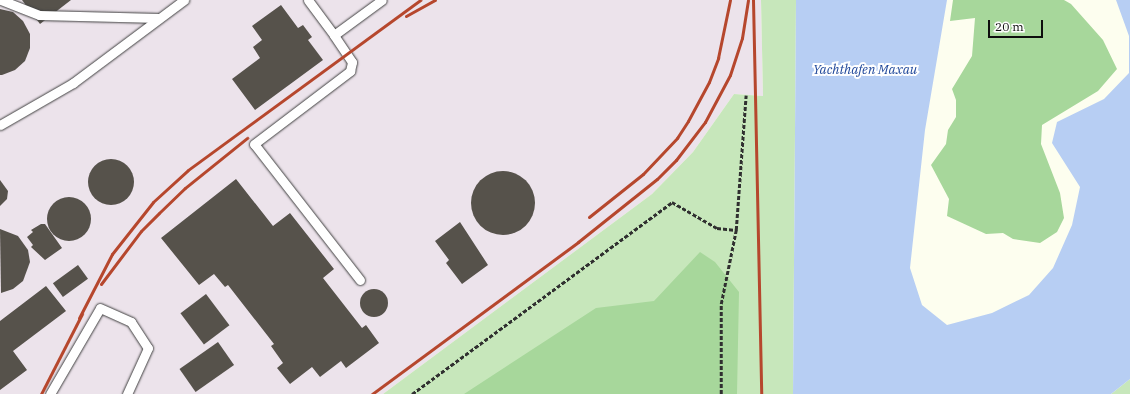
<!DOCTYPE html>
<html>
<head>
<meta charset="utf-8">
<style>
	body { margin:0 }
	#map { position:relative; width:1130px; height:394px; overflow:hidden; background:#fdfeef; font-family:"IBM Plex Serif",serif }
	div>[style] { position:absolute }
	.industrial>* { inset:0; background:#ece3eb }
	.green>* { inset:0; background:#c7e7bb }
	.forest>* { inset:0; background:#a7d79b }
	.water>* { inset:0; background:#b7cef3 }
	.building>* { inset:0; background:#56524b; transform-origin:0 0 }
	.round { border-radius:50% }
	.path>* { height:2.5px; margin-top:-1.25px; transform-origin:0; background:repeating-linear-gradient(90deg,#303030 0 4px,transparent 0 6px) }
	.roads { filter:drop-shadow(0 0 1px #414141) drop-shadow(0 0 1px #414141) }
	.service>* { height:9px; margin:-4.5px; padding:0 4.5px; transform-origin:4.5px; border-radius:4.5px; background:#fff }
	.rail>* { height:3px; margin:-1.5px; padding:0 1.5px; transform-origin:1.5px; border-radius:1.5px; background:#b6472d }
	span { translate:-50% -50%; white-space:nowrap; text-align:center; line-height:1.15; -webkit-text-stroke:4px #fff; paint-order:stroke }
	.water-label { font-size:13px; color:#1e4699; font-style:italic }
	.scale { position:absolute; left:988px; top:20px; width:55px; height:18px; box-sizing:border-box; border:2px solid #0e0e0e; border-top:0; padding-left:5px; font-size:12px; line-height:14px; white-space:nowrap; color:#0e0e0e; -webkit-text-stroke:3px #fff; paint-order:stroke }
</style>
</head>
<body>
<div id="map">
	<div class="industrial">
		<i style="clip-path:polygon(0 0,761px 0,763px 96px,734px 94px,693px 152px,652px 194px,383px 394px,0 394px)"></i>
	</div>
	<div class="green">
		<i style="clip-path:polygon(761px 0,796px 0,793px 394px,383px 394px,652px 194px,693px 152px,734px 94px,763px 96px)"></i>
		<i style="clip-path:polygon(1130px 379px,1130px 394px,1111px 394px)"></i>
	</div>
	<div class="forest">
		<i style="clip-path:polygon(953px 0,1064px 0,1071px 4px,1103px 40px,1117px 69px,1098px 91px,1042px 125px,1041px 144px,1060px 193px,1064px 218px,1057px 232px,1040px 243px,1013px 239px,1003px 233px,986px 234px,947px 216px,949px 199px,931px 165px,946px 144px,948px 130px,956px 117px,956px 100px,952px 89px,972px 56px,975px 18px,950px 21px)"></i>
		<i style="clip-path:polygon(700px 252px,715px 262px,739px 292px,737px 394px,464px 394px,596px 308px,654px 301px)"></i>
	</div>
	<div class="water">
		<i style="clip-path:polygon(796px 0,947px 0,925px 130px,910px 268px,922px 305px,947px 325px,992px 313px,1029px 295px,1053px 268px,1072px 225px,1080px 187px,1052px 143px,1057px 122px,1104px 99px,1129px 73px,1129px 36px,1116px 0,1130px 0,1130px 379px,1111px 394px,793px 394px)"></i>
	</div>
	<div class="building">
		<i style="clip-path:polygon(22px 0,71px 0,40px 24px)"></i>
		<i style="clip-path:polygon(281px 5px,298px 28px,303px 25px,312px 37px,308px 40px,323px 60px,255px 110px,232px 79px,260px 58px,253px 47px,262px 40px,252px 26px)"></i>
		<i style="clip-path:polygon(0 9px,13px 12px,23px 21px,30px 34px,30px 48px,25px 61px,15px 70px,2px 75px,0 75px)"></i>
		<i class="round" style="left:88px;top:159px;width:46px;height:46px"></i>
		<i class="round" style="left:471px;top:171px;width:64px;height:64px"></i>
		<i style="clip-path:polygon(236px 179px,273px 226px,290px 213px,334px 269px,323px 278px,362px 328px,366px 325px,379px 343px,346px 368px,341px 361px,320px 377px,312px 367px,290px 384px,277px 368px,283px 363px,271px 346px,274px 344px,228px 285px,225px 287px,214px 274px,199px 285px,161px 238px)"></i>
		<i style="clip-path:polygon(0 180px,8px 191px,7px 199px,0 206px)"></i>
		<i class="round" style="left:47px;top:197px;width:44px;height:44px"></i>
		<i style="clip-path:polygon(460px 222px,488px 265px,462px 284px,446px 263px,449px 260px,435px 241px)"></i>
		<i style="clip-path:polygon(41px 224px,45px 224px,62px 248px,45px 260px,31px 247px,33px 245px,27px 237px,33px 232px,31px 230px)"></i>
		<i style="clip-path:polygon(0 229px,18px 236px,28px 250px,30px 262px,23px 281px,13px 289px,1px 293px)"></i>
		<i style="left:78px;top:265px;width:17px;height:31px;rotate:54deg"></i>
		<i style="clip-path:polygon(46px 286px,66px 311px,13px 351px,27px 370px,0 390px,0 321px)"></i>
		<i class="round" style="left:360px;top:289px;width:28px;height:28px"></i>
		<i style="left:206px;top:294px;width:39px;height:32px;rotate:53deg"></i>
		<i style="left:218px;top:342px;width:28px;height:47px;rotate:55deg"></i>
	</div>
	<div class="path">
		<i style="left:412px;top:394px;width:323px;rotate:-36.4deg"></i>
		<i style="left:672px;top:202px;width:52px;rotate:30deg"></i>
		<i style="left:717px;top:228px;width:19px;rotate:6deg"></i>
		<i style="left:721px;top:394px;width:90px;rotate:-90deg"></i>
		<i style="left:721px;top:304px;width:76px;rotate:-78.5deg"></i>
		<i style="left:736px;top:230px;width:135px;rotate:-85.8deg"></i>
	</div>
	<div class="roads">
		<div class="service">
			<i style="left:1px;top:0;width:41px;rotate:21.5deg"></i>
			<i style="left:39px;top:15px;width:120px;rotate:1.4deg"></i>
			<i style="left:308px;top:0;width:44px;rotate:53.4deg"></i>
			<i style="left:0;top:125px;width:84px;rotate:-29.9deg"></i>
			<i style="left:73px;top:83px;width:139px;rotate:-36.8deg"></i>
			<i style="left:360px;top:280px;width:172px;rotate:-127.9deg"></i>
			<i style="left:254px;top:144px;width:121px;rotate:-37.2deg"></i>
			<i style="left:350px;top:71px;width:9px;rotate:-77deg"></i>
			<i style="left:352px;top:62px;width:32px;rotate:-124deg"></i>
			<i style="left:334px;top:35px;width:59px;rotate:-36.1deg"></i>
			<i style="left:50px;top:394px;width:99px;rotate:-59.8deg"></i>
			<i style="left:100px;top:308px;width:34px;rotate:24deg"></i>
			<i style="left:131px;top:322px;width:31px;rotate:57deg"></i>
			<i style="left:148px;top:348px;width:51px;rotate:114.5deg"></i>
		</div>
	</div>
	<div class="rail">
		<i style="left:753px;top:0;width:394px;rotate:88.8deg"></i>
		<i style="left:406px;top:16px;width:33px;rotate:-29deg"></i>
		<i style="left:589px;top:217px;width:69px;rotate:-38.5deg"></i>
		<i style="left:643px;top:174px;width:50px;rotate:-46.6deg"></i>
		<i style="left:677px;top:138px;width:20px;rotate:-57deg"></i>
		<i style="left:688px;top:121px;width:44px;rotate:-61.7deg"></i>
		<i style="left:709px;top:82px;width:26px;rotate:-69deg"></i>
		<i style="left:718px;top:58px;width:59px;rotate:-78.3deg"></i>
		<i style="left:101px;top:284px;width:66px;rotate:-53deg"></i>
		<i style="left:141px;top:231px;width:25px;rotate:-45deg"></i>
		<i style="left:159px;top:213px;width:36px;rotate:-44deg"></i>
		<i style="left:185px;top:188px;width:80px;rotate:-38.9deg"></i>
		<i style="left:79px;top:318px;width:72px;rotate:-62.7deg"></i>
		<i style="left:112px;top:254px;width:66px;rotate:-51.7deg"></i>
		<i style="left:153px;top:202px;width:47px;rotate:-42.4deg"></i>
		<i style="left:188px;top:170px;width:288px;rotate:-36.2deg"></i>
		<i style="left:41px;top:394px;width:90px;rotate:-62.9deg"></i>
		<i style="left:372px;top:394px;width:256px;rotate:-36.4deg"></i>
		<i style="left:578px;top:242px;width:101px;rotate:-38.6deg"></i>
		<i style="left:657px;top:179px;width:27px;rotate:-45deg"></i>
		<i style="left:676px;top:160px;width:48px;rotate:-52.7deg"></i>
		<i style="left:705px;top:122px;width:53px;rotate:-62deg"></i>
		<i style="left:730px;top:75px;width:39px;rotate:-72deg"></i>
		<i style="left:742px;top:38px;width:38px;rotate:-81deg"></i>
	</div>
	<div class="water-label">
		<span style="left:865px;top:70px">Yachthafen Maxau</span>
	</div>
	<div class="scale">20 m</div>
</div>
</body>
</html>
